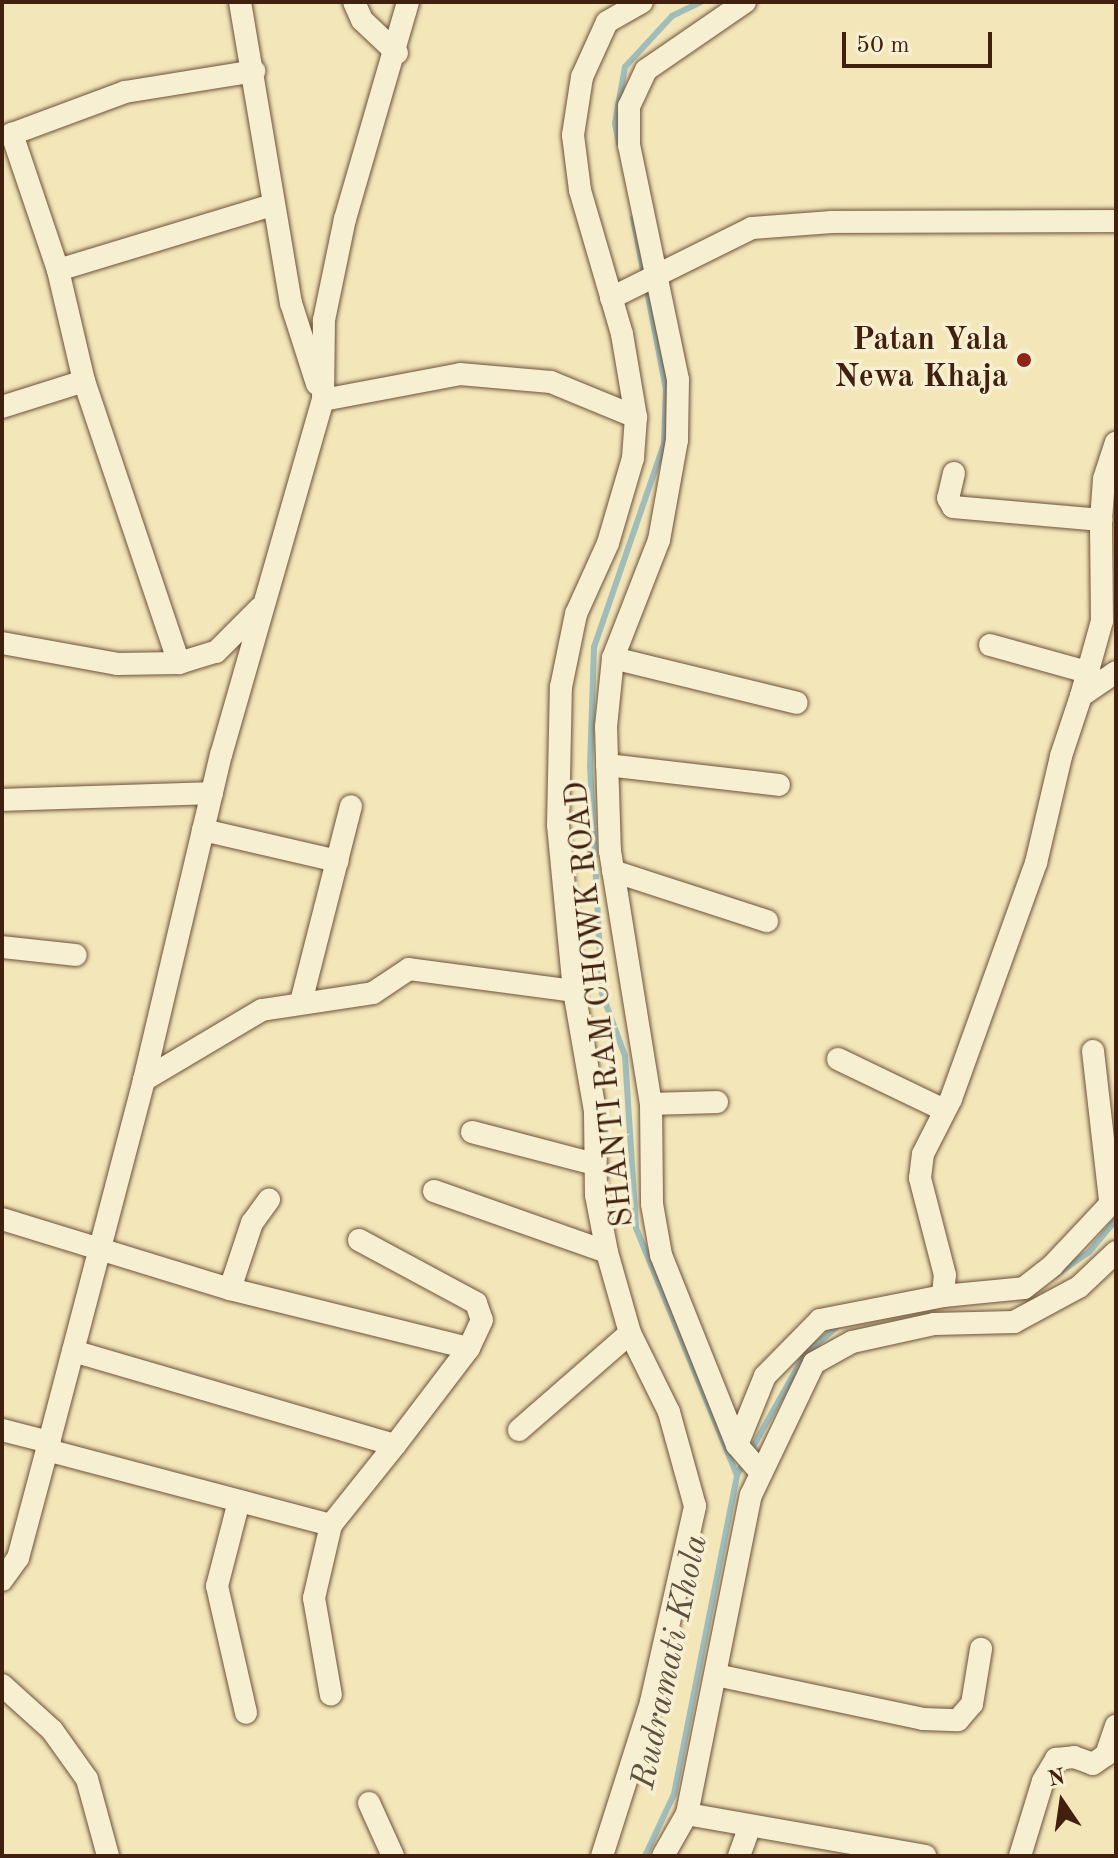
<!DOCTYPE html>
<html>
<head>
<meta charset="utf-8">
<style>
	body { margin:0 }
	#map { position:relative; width:1118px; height:1858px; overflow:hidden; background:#f3e6b9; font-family:"Old Standard TT",serif }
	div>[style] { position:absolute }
	.stream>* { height:6px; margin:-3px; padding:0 3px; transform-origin:3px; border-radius:3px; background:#a0bdba }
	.roads { filter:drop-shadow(0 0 2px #6e523a) drop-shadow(0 0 2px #6e523a) }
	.minor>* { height:22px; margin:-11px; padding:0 11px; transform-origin:11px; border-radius:11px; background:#f7efd2 }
	.dots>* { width:22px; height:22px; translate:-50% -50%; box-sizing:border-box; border:4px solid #f7efd2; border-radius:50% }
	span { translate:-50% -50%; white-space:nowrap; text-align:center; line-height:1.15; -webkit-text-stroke:7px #f7efd2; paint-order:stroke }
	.poi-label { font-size:32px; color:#412010; font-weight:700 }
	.right { translate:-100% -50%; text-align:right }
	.street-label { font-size:32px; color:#412010 }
	.water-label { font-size:34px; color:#5e4f43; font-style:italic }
	.frame { position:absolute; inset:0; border:4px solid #412010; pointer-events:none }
	.north { position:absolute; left:1022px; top:1762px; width:80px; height:80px; -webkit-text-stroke:6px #f7efd2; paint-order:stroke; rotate:347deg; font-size:22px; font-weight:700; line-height:32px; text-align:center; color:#412010 }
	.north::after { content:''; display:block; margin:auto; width:28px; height:36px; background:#412010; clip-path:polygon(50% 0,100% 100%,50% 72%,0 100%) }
	.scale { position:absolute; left:842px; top:32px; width:150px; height:36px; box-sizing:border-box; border:4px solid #412010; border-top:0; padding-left:10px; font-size:24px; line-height:28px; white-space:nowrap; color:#412010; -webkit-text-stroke:6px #f7efd2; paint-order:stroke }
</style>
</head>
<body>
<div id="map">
	<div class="stream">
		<i style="left:619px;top:144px;width:21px;rotate:-101deg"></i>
		<i style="left:615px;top:123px;width:57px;rotate:-79.9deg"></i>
		<i style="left:625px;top:67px;width:69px;rotate:-47.3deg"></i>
		<i style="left:672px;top:16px;width:32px;rotate:-26deg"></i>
		<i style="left:633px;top:218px;width:175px;rotate:79.1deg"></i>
		<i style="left:666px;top:390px;width:54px;rotate:92.1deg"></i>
		<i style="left:664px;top:444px;width:215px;rotate:109deg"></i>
		<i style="left:594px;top:647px;width:119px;rotate:91.9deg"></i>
		<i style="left:590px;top:766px;width:227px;rotate:87deg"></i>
		<i style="left:602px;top:993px;width:67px;rotate:69.9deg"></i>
		<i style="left:625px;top:1056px;width:172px;rotate:86.3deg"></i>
		<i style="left:636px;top:1228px;width:267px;rotate:67.8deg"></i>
		<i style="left:1056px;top:1275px;width:40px;rotate:-34.9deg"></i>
		<i style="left:1089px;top:1252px;width:42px;rotate:-49.8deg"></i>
		<i style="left:750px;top:1452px;width:112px;rotate:-60.7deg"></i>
		<i style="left:805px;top:1354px;width:43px;rotate:-40.3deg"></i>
		<i style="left:645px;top:1856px;width:68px;rotate:-64.9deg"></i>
		<i style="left:674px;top:1794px;width:325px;rotate:-78.8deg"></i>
		<i style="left:737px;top:1475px;width:15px;rotate:-62deg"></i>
	</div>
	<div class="roads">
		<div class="minor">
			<i style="left:240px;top:2px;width:305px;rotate:80.4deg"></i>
			<i style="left:291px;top:303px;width:85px;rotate:72.2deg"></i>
			<i style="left:354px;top:2px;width:20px;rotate:66deg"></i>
			<i style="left:362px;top:20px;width:48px;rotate:43.3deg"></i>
			<i style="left:745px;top:2px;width:120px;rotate:145.5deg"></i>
			<i style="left:646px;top:70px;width:40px;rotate:115deg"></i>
			<i style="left:629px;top:106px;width:39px;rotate:90deg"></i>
			<i style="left:629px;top:145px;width:240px;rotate:78.2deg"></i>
			<i style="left:678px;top:380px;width:60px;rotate:91deg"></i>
			<i style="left:677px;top:440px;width:102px;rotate:100.2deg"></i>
			<i style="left:659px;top:540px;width:127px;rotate:111.3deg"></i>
			<i style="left:613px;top:658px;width:69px;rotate:95.8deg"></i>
			<i style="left:606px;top:727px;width:124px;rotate:88.2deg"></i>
			<i style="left:610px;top:851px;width:256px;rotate:80.8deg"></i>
			<i style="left:651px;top:1104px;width:100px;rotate:89.4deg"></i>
			<i style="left:652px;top:1204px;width:52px;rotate:80deg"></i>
			<i style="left:661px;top:1255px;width:205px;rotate:68.2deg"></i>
			<i style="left:737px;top:1445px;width:35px;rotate:49deg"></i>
			<i style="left:58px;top:270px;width:224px;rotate:-16.9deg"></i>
			<i style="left:611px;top:298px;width:157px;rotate:-26.4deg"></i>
			<i style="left:752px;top:228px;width:80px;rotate:-4.3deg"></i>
			<i style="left:832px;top:222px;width:284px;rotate:-0.2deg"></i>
			<i style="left:323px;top:400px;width:139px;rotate:-10.7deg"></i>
			<i style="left:460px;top:374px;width:91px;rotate:5deg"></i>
			<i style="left:551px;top:382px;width:92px;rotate:22.4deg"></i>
			<i style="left:2px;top:407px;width:86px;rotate:-17.6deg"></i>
			<i style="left:954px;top:473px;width:26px;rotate:103deg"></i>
			<i style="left:948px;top:498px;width:10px;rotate:61deg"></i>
			<i style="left:953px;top:507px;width:149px;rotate:5deg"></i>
			<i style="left:2px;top:643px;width:117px;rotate:10.3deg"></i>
			<i style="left:117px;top:664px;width:62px;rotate:-0.9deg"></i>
			<i style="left:179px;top:663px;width:39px;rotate:-17deg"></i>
			<i style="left:216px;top:652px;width:61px;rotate:-45deg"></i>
			<i style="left:990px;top:645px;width:104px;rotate:15.6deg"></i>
			<i style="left:613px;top:658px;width:189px;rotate:13.7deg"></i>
			<i style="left:179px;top:663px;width:298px;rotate:-108.6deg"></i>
			<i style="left:84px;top:381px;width:114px;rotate:-103.2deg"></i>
			<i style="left:58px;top:270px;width:144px;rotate:-108.7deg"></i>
			<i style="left:12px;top:134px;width:121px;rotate:-20.4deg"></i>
			<i style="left:125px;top:92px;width:131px;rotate:-9.2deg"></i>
			<i style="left:1081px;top:696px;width:78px;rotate:-74.4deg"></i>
			<i style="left:1102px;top:621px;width:101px;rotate:-90.6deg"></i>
			<i style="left:1101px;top:520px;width:41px;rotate:-85.8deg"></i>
			<i style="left:1104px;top:479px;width:38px;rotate:-72deg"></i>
			<i style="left:607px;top:765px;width:173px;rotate:6.6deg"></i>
			<i style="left:2px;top:800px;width:210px;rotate:-1.9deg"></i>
			<i style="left:203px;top:830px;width:138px;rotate:13deg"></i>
			<i style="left:613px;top:871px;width:162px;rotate:18deg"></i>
			<i style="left:2px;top:947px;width:74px;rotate:6.2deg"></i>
			<i style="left:301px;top:1002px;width:202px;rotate:-75.7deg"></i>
			<i style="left:1093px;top:1051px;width:151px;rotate:83.5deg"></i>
			<i style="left:838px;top:1059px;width:118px;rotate:25.7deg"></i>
			<i style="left:144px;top:1080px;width:137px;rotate:-30.7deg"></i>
			<i style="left:262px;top:1010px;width:112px;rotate:-8.7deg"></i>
			<i style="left:373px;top:993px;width:43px;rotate:-33.7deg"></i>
			<i style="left:409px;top:969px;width:166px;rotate:7.6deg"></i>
			<i style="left:651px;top:1104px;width:66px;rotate:-1.7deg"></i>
			<i style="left:472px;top:1132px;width:126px;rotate:14.7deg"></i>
			<i style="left:434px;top:1191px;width:183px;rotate:19.4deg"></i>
			<i style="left:2px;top:1219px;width:239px;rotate:17.1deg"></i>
			<i style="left:230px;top:1289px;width:70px;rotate:-71.6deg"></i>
			<i style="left:252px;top:1223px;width:29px;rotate:-54deg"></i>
			<i style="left:359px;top:1240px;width:133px;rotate:28.3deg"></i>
			<i style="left:476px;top:1303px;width:18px;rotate:71deg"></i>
			<i style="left:482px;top:1320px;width:31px;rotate:115deg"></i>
			<i style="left:469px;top:1348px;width:122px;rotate:127.3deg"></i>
			<i style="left:230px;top:1289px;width:246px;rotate:13.9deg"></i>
			<i style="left:943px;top:1296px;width:21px;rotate:-85deg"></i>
			<i style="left:945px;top:1275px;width:100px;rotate:-104.5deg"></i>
			<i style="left:920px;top:1178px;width:24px;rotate:-83deg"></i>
			<i style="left:923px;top:1154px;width:62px;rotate:-63deg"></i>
			<i style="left:951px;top:1099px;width:251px;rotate:-70.2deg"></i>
			<i style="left:1036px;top:863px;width:110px;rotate:-76.8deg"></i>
			<i style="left:1061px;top:756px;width:63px;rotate:-71.6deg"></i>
			<i style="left:1081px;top:696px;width:42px;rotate:-34.4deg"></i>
			<i style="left:73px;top:1351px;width:335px;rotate:16.3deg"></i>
			<i style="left:395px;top:1445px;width:102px;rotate:128.7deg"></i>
			<i style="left:331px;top:1525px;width:75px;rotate:103.1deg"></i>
			<i style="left:314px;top:1598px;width:98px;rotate:80.1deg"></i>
			<i style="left:2px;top:1430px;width:49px;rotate:14.3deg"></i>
			<i style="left:519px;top:1430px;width:147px;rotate:-41.1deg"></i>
			<i style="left:737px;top:1445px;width:74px;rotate:-67.9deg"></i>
			<i style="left:765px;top:1376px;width:78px;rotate:-45.5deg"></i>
			<i style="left:820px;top:1320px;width:125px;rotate:-11deg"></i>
			<i style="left:943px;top:1296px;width:81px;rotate:-5.6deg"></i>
			<i style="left:1024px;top:1288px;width:37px;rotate:-38deg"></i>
			<i style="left:1053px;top:1265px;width:92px;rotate:-46.8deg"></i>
			<i style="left:47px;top:1450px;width:294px;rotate:14.8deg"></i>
			<i style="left:239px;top:1501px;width:88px;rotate:104.5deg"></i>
			<i style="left:217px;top:1586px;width:130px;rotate:77.1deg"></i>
			<i style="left:2px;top:1580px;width:27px;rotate:-54deg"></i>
			<i style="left:18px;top:1558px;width:112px;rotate:-75deg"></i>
			<i style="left:47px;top:1450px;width:383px;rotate:-75.3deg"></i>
			<i style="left:144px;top:1080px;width:334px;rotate:-76.7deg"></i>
			<i style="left:221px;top:755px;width:369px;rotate:-74deg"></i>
			<i style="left:323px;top:400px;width:80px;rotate:-89.3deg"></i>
			<i style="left:324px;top:320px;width:103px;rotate:-78.3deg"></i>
			<i style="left:345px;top:219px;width:226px;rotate:-73.8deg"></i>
			<i style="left:716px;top:1675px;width:212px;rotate:12deg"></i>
			<i style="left:923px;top:1719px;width:35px;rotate:2deg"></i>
			<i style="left:958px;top:1720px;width:21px;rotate:-49deg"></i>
			<i style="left:972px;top:1704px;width:56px;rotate:-80.7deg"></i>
			<i style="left:2px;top:1685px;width:67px;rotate:42deg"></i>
			<i style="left:52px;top:1730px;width:60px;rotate:54.5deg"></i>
			<i style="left:87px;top:1779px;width:80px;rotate:74.7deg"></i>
			<i style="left:369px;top:1803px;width:58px;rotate:65.6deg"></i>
			<i style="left:687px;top:1814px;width:242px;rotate:10deg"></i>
			<i style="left:602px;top:1856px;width:162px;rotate:-72.3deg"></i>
			<i style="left:651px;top:1702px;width:201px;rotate:-77.3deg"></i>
			<i style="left:695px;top:1506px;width:98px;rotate:-105.5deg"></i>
			<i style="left:669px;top:1412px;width:88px;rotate:-116.3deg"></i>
			<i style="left:630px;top:1333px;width:84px;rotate:-105.9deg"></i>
			<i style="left:607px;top:1252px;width:58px;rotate:-100.9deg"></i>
			<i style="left:596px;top:1195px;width:84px;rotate:-90.7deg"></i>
			<i style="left:595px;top:1111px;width:122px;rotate:-99.9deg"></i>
			<i style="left:574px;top:991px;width:167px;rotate:-95.5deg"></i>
			<i style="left:558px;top:825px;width:138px;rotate:-88.8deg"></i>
			<i style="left:561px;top:687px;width:75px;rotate:-78.4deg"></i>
			<i style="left:576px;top:614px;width:78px;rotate:-65.7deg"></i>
			<i style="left:608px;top:543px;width:89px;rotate:-73.6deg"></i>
			<i style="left:633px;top:458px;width:41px;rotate:-85.8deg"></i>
			<i style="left:636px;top:417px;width:84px;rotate:-99.6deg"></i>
			<i style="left:622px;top:334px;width:150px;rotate:-106.3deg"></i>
			<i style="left:580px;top:190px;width:55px;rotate:-97.3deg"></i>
			<i style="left:573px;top:135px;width:59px;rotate:-81.2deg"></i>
			<i style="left:582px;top:77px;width:60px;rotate:-65.6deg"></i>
			<i style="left:607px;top:22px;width:40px;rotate:-29.7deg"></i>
			<i style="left:663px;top:1856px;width:48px;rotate:-60.3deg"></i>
			<i style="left:687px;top:1814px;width:325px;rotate:-78.7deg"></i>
			<i style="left:751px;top:1495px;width:146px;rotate:-64.5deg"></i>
			<i style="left:814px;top:1363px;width:43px;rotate:-28.9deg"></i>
			<i style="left:852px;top:1342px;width:84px;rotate:-12.4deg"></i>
			<i style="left:934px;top:1324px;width:80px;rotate:-1.4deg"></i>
			<i style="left:1014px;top:1322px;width:74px;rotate:-28.3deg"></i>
			<i style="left:1079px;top:1287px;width:51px;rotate:-43.4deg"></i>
			<i style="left:739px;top:1856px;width:30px;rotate:-70deg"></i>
			<i style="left:1020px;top:1856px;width:78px;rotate:-73deg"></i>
			<i style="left:1043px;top:1781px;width:26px;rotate:-59deg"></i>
			<i style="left:1056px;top:1759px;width:18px;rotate:-6deg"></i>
			<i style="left:1074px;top:1757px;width:20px;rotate:20deg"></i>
			<i style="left:1093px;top:1764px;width:16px;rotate:-35deg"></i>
			<i style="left:1106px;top:1755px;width:31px;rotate:-71deg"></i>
		</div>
	</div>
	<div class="dots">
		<i style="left:1024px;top:360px;background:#8f2418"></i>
	</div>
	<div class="poi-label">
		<span class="right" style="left:1008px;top:360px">Patan Yala<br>Newa Khaja</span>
	</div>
	<div class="street-label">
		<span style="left:601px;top:1004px;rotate:-96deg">SHANTI RAM CHOWK ROAD</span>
	</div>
	<div class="water-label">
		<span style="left:671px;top:1662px;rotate:-78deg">Rudramati Khola</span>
	</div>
	<div class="frame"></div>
	<div class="north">N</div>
	<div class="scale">50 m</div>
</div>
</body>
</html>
